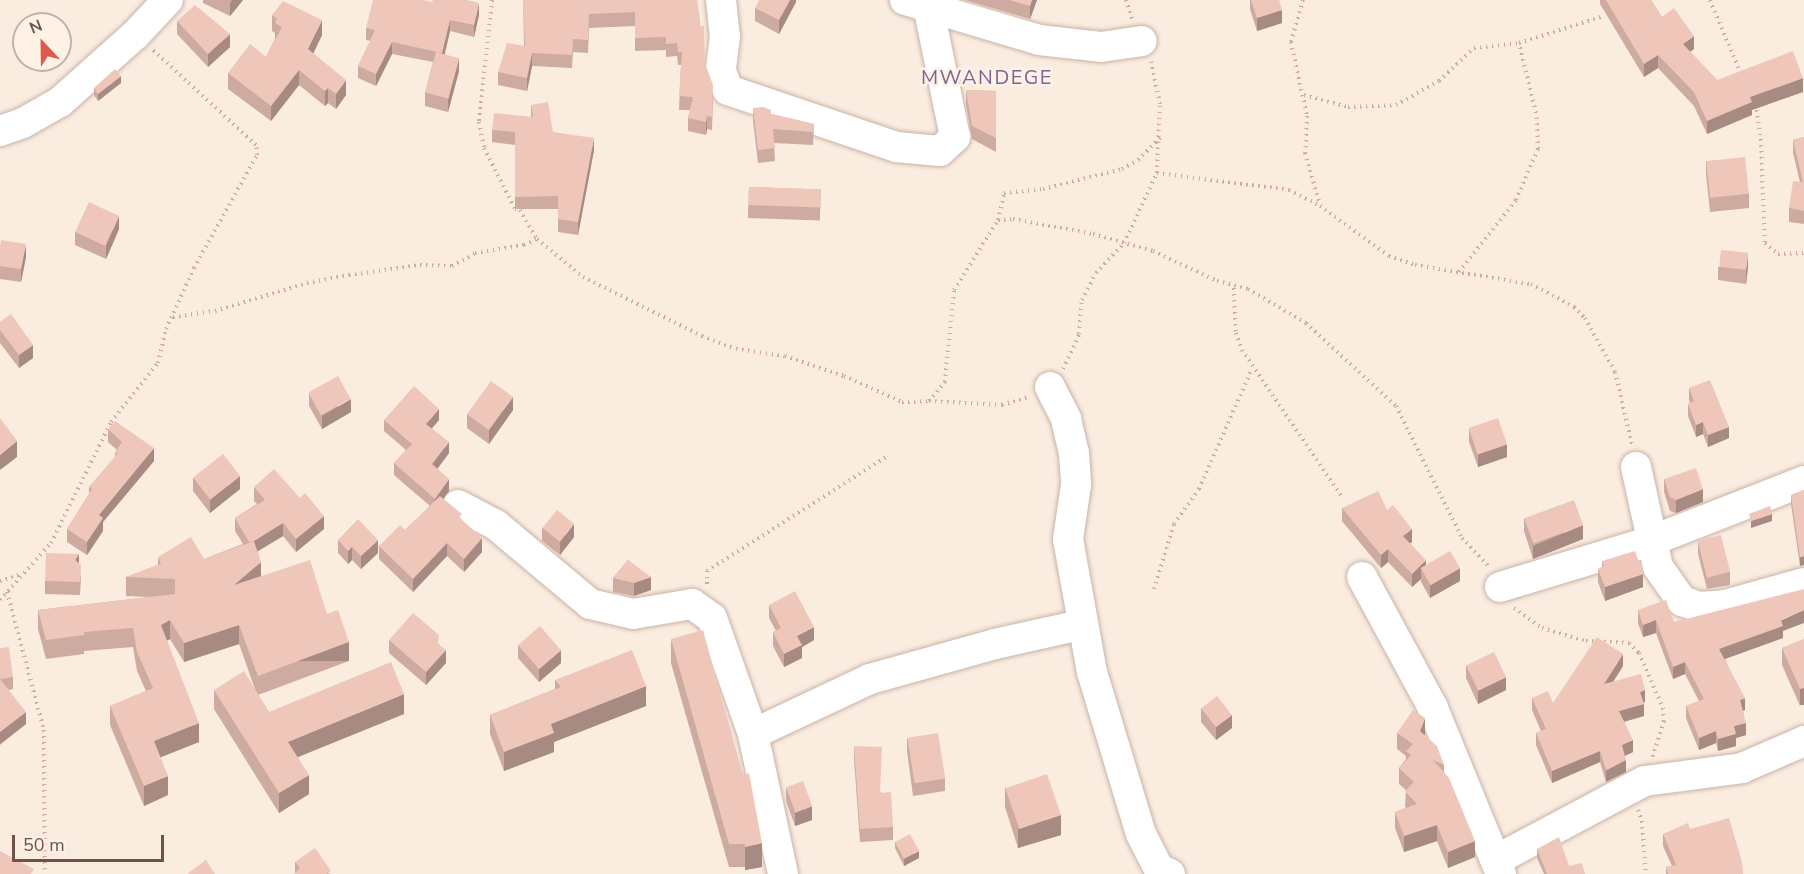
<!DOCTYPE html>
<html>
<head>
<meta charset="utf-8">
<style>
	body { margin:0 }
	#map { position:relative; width:1804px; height:874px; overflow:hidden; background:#faede0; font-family:"Nunito Sans",sans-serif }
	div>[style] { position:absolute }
	.path>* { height:4px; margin-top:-2px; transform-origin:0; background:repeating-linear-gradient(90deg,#d2ab9e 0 1.5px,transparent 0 6px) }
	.roads { filter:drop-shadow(0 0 2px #cab3a8) drop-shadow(0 0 2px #cab3a8) }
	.minor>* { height:30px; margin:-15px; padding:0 15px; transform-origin:15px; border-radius:15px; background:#fff }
	.wall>* { inset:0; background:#cdaba0; transform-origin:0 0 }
	.shaded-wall>* { inset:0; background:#a78b82; transform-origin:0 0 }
	.building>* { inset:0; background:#eec7ba; transform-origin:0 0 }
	span { translate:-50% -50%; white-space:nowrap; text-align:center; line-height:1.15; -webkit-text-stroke:5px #fef1e6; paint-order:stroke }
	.quarter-label { font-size:20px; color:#7d6593; letter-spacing:1.5px }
	.north { position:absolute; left:12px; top:12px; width:60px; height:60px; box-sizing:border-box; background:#fef1e6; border:2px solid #c5b1a7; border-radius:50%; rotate:338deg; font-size:16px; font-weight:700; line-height:24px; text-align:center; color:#6f5249 }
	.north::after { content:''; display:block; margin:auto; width:21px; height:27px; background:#de584c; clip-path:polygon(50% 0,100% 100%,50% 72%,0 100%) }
	.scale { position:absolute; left:12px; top:835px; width:152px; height:27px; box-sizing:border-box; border:3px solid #6f5249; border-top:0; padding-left:8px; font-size:18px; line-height:21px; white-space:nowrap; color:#6f5249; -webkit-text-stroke:4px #fef1e6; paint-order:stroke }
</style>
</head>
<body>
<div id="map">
	<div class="path">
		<i style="left:492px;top:0;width:123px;rotate:96.1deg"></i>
		<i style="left:479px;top:122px;width:26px;rotate:79deg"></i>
		<i style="left:484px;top:148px;width:68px;rotate:63.1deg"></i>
		<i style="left:515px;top:209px;width:5px;rotate:11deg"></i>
		<i style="left:520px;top:210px;width:34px;rotate:60deg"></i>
		<i style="left:537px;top:239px;width:60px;rotate:39.6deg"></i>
		<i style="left:583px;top:277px;width:133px;rotate:26.4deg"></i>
		<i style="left:702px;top:336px;width:36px;rotate:21deg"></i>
		<i style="left:736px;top:349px;width:49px;rotate:8.1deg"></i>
		<i style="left:785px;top:356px;width:62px;rotate:18.7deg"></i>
		<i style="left:844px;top:376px;width:64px;rotate:24.1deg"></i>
		<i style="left:902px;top:402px;width:27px;rotate:-2deg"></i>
		<i style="left:929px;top:401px;width:25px;rotate:-50deg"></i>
		<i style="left:945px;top:382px;width:92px;rotate:-84.4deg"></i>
		<i style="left:954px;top:290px;width:83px;rotate:-57.8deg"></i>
		<i style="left:998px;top:220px;width:28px;rotate:-77deg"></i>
		<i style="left:1004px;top:193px;width:39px;rotate:-6deg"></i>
		<i style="left:1043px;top:189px;width:81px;rotate:-14.2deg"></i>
		<i style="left:1122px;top:169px;width:18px;rotate:-29deg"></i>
		<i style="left:1138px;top:160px;width:33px;rotate:-45deg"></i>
		<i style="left:1126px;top:0;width:20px;rotate:72deg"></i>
		<i style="left:1303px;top:0;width:44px;rotate:105.9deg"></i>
		<i style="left:1291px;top:42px;width:76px;rotate:77.8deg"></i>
		<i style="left:1307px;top:116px;width:37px;rotate:93deg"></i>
		<i style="left:1305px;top:153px;width:54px;rotate:73.9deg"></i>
		<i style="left:1710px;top:0;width:80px;rotate:67.3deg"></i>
		<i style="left:1304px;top:95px;width:46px;rotate:15.3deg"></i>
		<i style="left:1348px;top:107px;width:48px;rotate:-2.4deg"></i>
		<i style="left:1396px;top:105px;width:49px;rotate:-29.2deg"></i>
		<i style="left:1439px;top:81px;width:48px;rotate:-43.3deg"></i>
		<i style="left:1474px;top:48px;width:45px;rotate:-6.3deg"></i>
		<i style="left:1519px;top:43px;width:86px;rotate:-17.6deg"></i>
		<i style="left:1756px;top:104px;width:35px;rotate:82deg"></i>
		<i style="left:1761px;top:139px;width:104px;rotate:87.8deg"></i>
		<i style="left:1765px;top:243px;width:17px;rotate:40deg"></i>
		<i style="left:1778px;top:254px;width:26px;rotate:-2deg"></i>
		<i style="left:1157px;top:173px;width:133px;rotate:7.3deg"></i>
		<i style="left:1289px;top:190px;width:35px;rotate:27deg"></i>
		<i style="left:1320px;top:206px;width:85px;rotate:35.9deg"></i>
		<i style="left:1389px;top:256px;width:28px;rotate:19deg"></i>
		<i style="left:1415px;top:265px;width:118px;rotate:9.3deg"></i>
		<i style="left:1531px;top:284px;width:49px;rotate:28.1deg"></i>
		<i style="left:1574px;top:307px;width:16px;rotate:45deg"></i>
		<i style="left:1585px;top:318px;width:62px;rotate:60.9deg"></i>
		<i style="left:1615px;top:372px;width:75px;rotate:76.9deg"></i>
		<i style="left:998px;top:220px;width:15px;rotate:-4deg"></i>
		<i style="left:1013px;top:219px;width:81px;rotate:10.6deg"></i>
		<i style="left:1093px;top:234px;width:62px;rotate:15.8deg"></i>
		<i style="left:1153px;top:251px;width:71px;rotate:25.1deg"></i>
		<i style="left:1217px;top:281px;width:32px;rotate:14deg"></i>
		<i style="left:1248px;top:289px;width:67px;rotate:30.4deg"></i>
		<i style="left:1306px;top:323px;width:122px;rotate:42.7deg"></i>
		<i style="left:1396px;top:406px;width:148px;rotate:63.4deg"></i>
		<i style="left:1462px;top:538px;width:41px;rotate:47deg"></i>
		<i style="left:1459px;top:272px;width:92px;rotate:-51.6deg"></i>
		<i style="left:1516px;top:200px;width:56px;rotate:-66.7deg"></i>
		<i style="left:1538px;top:149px;width:36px;rotate:-93deg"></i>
		<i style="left:1536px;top:113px;width:72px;rotate:-103.7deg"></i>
		<i style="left:1234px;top:288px;width:45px;rotate:87.5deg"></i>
		<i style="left:1236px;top:333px;width:18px;rotate:71deg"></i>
		<i style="left:1242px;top:350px;width:178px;rotate:55.8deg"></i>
		<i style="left:173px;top:317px;width:42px;rotate:-8.1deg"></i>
		<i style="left:215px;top:311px;width:96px;rotate:-16.9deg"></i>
		<i style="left:307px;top:283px;width:43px;rotate:-10.8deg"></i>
		<i style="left:349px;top:275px;width:72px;rotate:-8deg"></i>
		<i style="left:420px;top:265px;width:32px;rotate:2deg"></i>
		<i style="left:452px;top:266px;width:26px;rotate:-29deg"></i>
		<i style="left:475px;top:253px;width:50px;rotate:-9.3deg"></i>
		<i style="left:524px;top:245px;width:14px;rotate:-25deg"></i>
		<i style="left:1063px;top:369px;width:38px;rotate:-65deg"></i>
		<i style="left:1079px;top:334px;width:34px;rotate:-85deg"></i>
		<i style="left:1082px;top:300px;width:30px;rotate:-63deg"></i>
		<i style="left:1096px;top:273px;width:41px;rotate:-47deg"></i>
		<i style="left:1124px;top:243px;width:77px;rotate:-64.8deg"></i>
		<i style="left:1157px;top:173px;width:69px;rotate:-87.5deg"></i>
		<i style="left:1160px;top:104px;width:43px;rotate:-102.1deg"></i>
		<i style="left:929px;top:401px;width:73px;rotate:3.1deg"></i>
		<i style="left:1002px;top:405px;width:27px;rotate:-17deg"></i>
		<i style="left:0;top:581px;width:23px;rotate:-18deg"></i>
		<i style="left:707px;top:584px;width:13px;rotate:-90deg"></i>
		<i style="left:707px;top:571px;width:216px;rotate:-32.5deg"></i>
		<i style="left:1154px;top:589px;width:68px;rotate:-72.9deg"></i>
		<i style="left:1174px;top:524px;width:43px;rotate:-54.5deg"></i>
		<i style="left:1199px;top:489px;width:131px;rotate:-66.2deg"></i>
		<i style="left:7px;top:592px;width:143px;rotate:75deg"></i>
		<i style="left:44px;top:730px;width:144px;rotate:89.6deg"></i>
		<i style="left:0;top:600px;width:76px;rotate:-48.2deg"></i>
		<i style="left:51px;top:543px;width:135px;rotate:-63.6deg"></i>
		<i style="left:111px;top:422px;width:75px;rotate:-51.5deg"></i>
		<i style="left:158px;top:363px;width:35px;rotate:-77deg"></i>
		<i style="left:166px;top:329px;width:67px;rotate:-65.3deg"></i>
		<i style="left:194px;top:268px;width:129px;rotate:-60.9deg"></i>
		<i style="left:257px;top:155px;width:10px;rotate:-96deg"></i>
		<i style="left:256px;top:145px;width:142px;rotate:-137.3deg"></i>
		<i style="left:1514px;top:608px;width:34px;rotate:36deg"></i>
		<i style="left:1542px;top:628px;width:46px;rotate:16.5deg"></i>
		<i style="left:1586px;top:641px;width:43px;rotate:2.7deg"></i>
		<i style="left:1629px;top:643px;width:14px;rotate:45deg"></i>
		<i style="left:1639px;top:653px;width:60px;rotate:66.4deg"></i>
		<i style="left:1663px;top:708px;width:13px;rotate:86deg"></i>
		<i style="left:1664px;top:721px;width:38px;rotate:108deg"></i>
		<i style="left:1638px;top:810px;width:12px;rotate:70deg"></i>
		<i style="left:1642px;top:821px;width:53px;rotate:85.7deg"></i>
	</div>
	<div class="roads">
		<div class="minor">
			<i style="left:721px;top:0;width:36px;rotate:84deg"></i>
			<i style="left:725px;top:36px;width:35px;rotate:97deg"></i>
			<i style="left:721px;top:71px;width:20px;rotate:70deg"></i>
			<i style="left:728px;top:90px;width:177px;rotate:18.7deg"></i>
			<i style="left:896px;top:147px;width:44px;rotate:5.2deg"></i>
			<i style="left:940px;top:151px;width:21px;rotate:-43deg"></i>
			<i style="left:955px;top:137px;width:134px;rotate:-101.6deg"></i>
			<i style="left:905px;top:0;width:140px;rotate:16.6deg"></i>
			<i style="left:1039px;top:40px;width:62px;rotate:6.4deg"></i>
			<i style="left:1101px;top:47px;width:41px;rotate:-8.3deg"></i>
			<i style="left:0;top:131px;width:24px;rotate:-19deg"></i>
			<i style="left:23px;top:123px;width:43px;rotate:-29.6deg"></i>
			<i style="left:60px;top:102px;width:101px;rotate:-41.8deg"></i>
			<i style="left:135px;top:35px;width:48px;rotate:-46.7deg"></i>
			<i style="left:1050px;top:387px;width:36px;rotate:63deg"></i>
			<i style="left:1066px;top:419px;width:35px;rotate:77deg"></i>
			<i style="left:1074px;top:453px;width:32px;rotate:86deg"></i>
			<i style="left:1076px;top:485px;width:55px;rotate:98.4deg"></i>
			<i style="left:1068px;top:539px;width:135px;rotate:79.8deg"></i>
			<i style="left:1092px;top:672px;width:169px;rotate:73.2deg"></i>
			<i style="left:1141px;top:834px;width:39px;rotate:63deg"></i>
			<i style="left:1159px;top:869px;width:12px;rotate:24deg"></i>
			<i style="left:1636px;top:467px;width:102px;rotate:77.6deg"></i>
			<i style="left:1658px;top:567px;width:42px;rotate:54.8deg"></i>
			<i style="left:1682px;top:601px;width:18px;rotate:19deg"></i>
			<i style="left:1699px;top:607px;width:26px;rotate:-4deg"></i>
			<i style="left:1725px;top:605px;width:82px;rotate:-15.6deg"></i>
			<i style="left:458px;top:505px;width:43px;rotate:27.8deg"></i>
			<i style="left:496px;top:525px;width:123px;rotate:40deg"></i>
			<i style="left:590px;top:604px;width:44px;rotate:13.1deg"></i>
			<i style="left:633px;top:614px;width:60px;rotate:-9.6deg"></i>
			<i style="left:692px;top:604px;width:24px;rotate:35deg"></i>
			<i style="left:712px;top:618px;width:123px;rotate:70.5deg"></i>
			<i style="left:753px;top:734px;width:143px;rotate:77.9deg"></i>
			<i style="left:1362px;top:577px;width:147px;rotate:61.5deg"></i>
			<i style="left:1432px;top:706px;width:182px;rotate:67.7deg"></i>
			<i style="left:1500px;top:587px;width:158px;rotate:-16.9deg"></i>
			<i style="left:1651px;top:541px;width:164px;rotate:-21.4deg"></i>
			<i style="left:753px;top:734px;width:129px;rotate:-25.2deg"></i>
			<i style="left:870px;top:679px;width:130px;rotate:-15.6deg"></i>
			<i style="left:995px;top:644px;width:88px;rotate:-12.5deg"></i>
			<i style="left:1498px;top:859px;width:166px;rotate:-28deg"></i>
			<i style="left:1645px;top:781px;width:98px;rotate:-7.6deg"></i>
			<i style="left:1742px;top:768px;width:68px;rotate:-23.5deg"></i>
		</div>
	</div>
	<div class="wall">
		<i style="clip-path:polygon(203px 0,243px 0,230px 16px,203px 3px)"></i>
		<i style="clip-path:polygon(523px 0,697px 0,705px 63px,713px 98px,712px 130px,707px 129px,706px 135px,688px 131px,688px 118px,690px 110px,679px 110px,681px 65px,678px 65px,677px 56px,666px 57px,666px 50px,635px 51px,635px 26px,589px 28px,588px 53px,573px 52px,572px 68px,532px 66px,527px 91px,498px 85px,498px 72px,524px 46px)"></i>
		<i style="clip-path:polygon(796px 0,796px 2px,779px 34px,755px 21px,755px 8px)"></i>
		<i style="clip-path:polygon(965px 0,1037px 0,1030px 19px)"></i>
		<i style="clip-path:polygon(1250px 0,1279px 0,1282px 23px,1257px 31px,1250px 9px)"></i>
		<i style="clip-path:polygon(1600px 0,1651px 0,1662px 17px,1694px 49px,1690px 52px,1717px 80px,1803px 92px,1752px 110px,1752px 115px,1707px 134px,1694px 106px,1658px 68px,1644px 77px,1600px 4px)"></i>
		<i style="clip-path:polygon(272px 15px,322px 35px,313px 53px,346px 95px,336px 109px,328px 103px,325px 106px,299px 85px,271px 121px,228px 89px,228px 73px,266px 57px,275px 39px,275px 33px,272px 31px)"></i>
		<i style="clip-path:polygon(479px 15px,474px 37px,450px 31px,445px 54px,459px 71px,448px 112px,425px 106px,425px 93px,433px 62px,392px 54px,376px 86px,358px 78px,358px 66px,371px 41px,366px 40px,366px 28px)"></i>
		<i style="clip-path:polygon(177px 21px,230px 47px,208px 67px,177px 34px)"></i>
		<i style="clip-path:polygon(121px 83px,98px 101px,94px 95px,94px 88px)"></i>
		<i style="clip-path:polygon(966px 90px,996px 91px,996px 152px,972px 139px,966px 104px)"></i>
		<i style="clip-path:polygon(531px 105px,553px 132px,594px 150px,578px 235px,558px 232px,558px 209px,515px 209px,515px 145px,492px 142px,492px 130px,531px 117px)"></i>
		<i style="clip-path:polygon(753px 108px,771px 114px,814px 124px,813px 145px,774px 143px,775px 161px,758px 163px,753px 121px)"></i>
		<i style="clip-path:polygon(1804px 137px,1804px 224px,1789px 222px,1789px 208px,1800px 182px,1793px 153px,1793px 140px)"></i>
		<i style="clip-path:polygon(1706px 161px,1749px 194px,1749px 208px,1710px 212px,1706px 174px)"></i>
		<i style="left:749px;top:187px;width:72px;height:31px;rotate:2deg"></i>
		<i style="clip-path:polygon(119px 229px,106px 259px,75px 245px,75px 232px)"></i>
		<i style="clip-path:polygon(0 246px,26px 257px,21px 282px,0 279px)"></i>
		<i style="clip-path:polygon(1718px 267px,1748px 267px,1746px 284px,1718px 280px)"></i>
		<i style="clip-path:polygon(0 322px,33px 358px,19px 368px,0 343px)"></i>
		<i style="clip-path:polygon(1689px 388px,1729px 438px,1708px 447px,1703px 434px,1696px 437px,1688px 416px,1688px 404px,1690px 403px,1689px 400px)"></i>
		<i style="clip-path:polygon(309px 393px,351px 412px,322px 429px,309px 406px)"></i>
		<i style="clip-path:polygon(513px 410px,489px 444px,467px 428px,467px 414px)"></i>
		<i style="clip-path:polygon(384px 420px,439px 420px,432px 428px,449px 453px,437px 469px,449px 491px,443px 499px,462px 520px,482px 552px,464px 572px,447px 556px,413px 592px,379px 559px,379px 546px,405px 530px,430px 506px,394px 475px,394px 463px,406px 450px,384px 431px)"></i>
		<i style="clip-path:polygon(1469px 428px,1507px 457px,1478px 467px,1469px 442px)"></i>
		<i style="clip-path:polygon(108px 429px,154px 461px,103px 522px,103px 531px,87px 555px,67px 542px,67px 529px,89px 494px,89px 487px,115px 458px,115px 453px,117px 450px,108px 442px)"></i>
		<i style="clip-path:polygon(193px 478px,240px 489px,210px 513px,193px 491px)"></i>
		<i style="clip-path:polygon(1664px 479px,1703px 502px,1676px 513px,1670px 511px,1664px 492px)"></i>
		<i style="clip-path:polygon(254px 487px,324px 529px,296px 552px,283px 536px,258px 551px,261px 576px,327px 614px,349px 661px,258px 695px,269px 712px,404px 714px,298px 757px,309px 794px,279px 813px,214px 709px,214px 690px,256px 692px,239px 644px,184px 662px,170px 639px,167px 641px,199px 742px,160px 757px,168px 795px,144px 806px,110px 725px,110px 706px,146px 691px,137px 671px,133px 647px,84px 651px,84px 654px,46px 659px,38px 629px,38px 610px,149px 597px,126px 596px,126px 577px,158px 565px,158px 557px,204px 559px,243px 544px,235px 531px,235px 518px,257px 504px,254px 501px)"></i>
		<i style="clip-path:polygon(1804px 490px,1800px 566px,1791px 504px,1791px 495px)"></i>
		<i style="clip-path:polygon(1342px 508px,1387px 510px,1412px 542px,1410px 543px,1426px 565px,1460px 581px,1430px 598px,1421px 582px,1421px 579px,1412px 587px,1388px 562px,1381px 568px,1342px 521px)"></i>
		<i style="clip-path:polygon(1524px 518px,1583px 539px,1533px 559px,1524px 531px)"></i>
		<i style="clip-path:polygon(542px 528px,574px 537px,560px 555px,542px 541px)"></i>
		<i style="clip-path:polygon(338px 540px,378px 553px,361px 569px,352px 560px,348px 564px,338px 553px)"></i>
		<i style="clip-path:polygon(1698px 541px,1730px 572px,1730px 585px,1707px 589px,1698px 554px)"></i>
		<i style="clip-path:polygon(628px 560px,651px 590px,634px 596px,613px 592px,613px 578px)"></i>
		<i style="clip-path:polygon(1602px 561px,1643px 587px,1605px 601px,1598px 582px,1598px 569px,1602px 567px)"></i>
		<i style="clip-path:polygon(79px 564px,81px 578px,80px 595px,45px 594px,45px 581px)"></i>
		<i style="clip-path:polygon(769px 605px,814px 640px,802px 647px,802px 658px,784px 667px,773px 646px,773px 632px,776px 631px,769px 618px)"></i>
		<i style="clip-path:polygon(1638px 610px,1674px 622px,1783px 631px,1783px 638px,1725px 659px,1745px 710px,1743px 711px,1746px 735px,1736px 738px,1736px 746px,1718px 751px,1716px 743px,1699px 750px,1686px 718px,1686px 706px,1699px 701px,1685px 674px,1673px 679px,1656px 633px,1643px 637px,1638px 623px)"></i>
		<i style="clip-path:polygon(671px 639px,762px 867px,745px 870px,745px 867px,729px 867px,671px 663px)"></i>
		<i style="clip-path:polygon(1804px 639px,1800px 706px,1782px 665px,1782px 648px)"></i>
		<i style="clip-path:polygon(389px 640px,439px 644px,446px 663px,426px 685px,389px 653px)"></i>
		<i style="clip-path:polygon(518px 645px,561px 663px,539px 682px,518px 658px)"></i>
		<i style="clip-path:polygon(0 648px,13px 677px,13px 689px,8px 690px,26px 724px,0 745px)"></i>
		<i style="clip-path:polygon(1466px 665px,1506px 690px,1478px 704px,1466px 678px)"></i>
		<i style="clip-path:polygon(1623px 666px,1613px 682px,1645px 702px,1644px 703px,1644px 716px,1624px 722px,1633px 752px,1625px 756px,1626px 772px,1606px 782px,1600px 762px,1552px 783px,1536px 745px,1536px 733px,1541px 731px,1532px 710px,1532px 698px,1553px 703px)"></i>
		<i style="clip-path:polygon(555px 680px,646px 706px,554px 742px,554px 752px,504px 771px,490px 734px,490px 715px,555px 689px)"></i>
		<i style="clip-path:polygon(1201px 708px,1232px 728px,1216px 740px,1201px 722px)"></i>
		<i style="clip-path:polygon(1397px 733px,1425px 734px,1424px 735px,1444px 765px,1444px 772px,1475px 857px,1448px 868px,1437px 841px,1404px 852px,1395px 828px,1395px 812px,1406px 808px,1405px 807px,1406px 790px,1399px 784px,1399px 768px,1406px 759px,1406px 756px,1397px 749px)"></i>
		<i style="clip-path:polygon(907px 738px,945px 778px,945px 791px,913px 796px,907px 751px)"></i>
		<i style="clip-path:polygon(854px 746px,881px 793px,893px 827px,893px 840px,860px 842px,854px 759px)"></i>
		<i style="clip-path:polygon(1005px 787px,1061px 835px,1018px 848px,1005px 807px)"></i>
		<i style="clip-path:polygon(786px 788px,812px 820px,795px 826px,786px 801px)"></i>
		<i style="clip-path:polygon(1690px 829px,1743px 874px,1666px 874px,1666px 867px,1672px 866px,1663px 846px,1663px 834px)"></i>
		<i style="clip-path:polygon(895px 842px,919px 858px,904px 866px,895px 848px)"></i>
		<i style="clip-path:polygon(1537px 849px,1569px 866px,1585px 874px,1544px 874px,1537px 858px)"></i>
		<i style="clip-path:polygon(295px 862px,331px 874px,295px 873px)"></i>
	</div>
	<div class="shaded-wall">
		<i style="clip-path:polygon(232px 0,243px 0,230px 16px,230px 3px)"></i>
		<i style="clip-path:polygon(790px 0,796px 0,796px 2px,779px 34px,779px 20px)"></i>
		<i style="clip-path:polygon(1032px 0,1037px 0,1030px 19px,1030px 6px)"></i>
		<i style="clip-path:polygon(479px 3px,479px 15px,474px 37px,474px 25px)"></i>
		<i style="clip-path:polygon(1282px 10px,1282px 23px,1257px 31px,1257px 18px)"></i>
		<i style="clip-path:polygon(322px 20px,322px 35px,308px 65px,308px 49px)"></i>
		<i style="clip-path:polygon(450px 20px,450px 31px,442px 64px,442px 53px)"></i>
		<i style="clip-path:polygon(230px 34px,230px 47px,208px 67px,208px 54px)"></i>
		<i style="clip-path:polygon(1694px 36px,1694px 49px,1683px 57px,1683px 44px)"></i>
		<i style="clip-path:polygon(392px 42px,392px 54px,376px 86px,376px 74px)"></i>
		<i style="clip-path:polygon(532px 53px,532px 66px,527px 91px,527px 78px)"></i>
		<i style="clip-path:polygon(1658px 55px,1658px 68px,1644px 77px,1644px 64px)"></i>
		<i style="clip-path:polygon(459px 58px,459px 71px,448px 112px,448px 99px)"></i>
		<i style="clip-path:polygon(299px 70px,299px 85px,271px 121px,271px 106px)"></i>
		<i style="clip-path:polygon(121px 76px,121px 83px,98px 101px,98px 94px)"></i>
		<i style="clip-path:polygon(1803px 78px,1803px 92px,1752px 110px,1752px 115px,1707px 134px,1707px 121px,1750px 97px)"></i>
		<i style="clip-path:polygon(346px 80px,346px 95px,336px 109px,336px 94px)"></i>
		<i style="clip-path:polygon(328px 88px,328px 103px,325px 106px,325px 91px)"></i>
		<i style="clip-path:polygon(707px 116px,707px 129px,706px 135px,706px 122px)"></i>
		<i style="clip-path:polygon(594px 138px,594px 150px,578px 235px,578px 222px)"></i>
		<i style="clip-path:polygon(119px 216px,119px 229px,106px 259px,106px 246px)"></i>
		<i style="clip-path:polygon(26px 244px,26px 257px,21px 282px,21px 269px)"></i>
		<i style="clip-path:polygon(1748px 253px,1748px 267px,1746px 284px,1746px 271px)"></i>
		<i style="clip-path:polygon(33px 345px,33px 358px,19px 368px,19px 355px)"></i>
		<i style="clip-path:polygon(513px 397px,513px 410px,489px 444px,489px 430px)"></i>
		<i style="clip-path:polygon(351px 399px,351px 412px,322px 429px,322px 416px)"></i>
		<i style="clip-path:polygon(439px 409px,439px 420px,426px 435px,426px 424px)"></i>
		<i style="clip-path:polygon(1703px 422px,1703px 434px,1696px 437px,1696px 425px)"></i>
		<i style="clip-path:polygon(1729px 427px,1729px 438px,1708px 447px,1708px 435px)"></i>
		<i style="clip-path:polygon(17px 441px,17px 457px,0 470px,0 455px)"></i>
		<i style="clip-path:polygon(449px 442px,449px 453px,432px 476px,432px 464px)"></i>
		<i style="clip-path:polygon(1507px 444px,1507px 457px,1478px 467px,1478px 454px)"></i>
		<i style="clip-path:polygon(154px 448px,154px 461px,103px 522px,103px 531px,87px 555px,87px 542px,99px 515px)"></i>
		<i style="clip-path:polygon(240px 476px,240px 489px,210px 513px,210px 500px)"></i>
		<i style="clip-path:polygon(449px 479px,449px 491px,435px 510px,435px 499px)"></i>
		<i style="clip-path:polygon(1703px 489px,1703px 502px,1676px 513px,1676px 500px)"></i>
		<i style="clip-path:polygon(1772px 514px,1772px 521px,1751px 528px,1751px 521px)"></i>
		<i style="clip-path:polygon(324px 516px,324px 529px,296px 552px,296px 539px)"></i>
		<i style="clip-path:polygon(283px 523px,283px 536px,250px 556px,250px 543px)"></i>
		<i style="clip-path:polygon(574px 524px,574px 537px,560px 555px,560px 542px)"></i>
		<i style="clip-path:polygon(1583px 525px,1583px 539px,1533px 559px,1533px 546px)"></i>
		<i style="clip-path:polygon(1412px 529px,1412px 542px,1403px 549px,1403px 536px)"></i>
		<i style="clip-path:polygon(482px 538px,482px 552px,464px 572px,464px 559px)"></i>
		<i style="clip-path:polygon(378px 540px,378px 553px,361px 569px,361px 556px)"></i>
		<i style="clip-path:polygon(447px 543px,447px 556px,413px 592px,413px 579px)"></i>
		<i style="clip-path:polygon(352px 547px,352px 560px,348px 564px,348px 551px)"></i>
		<i style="clip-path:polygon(1388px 549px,1388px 562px,1381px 568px,1381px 555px)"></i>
		<i style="clip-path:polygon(79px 554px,79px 567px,75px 560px)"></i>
		<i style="clip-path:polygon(1804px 556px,1804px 565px,1800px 566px,1800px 557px)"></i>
		<i style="clip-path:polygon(1426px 560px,1426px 573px,1421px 569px,1421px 579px,1412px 587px,1412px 574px)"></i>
		<i style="clip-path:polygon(261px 562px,261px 581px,234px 585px)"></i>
		<i style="clip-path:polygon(1460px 568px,1460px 581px,1430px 598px,1430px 585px)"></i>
		<i style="clip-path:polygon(1643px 574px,1643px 587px,1605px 601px,1605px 587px)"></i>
		<i style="clip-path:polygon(651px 577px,651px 590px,634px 596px,634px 583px)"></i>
		<i style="clip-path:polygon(1804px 610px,1804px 623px,1783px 631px,1783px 638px,1719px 661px,1719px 649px)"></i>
		<i style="clip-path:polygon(170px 620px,170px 639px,161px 644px,161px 625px)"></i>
		<i style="clip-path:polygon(1656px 620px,1656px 633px,1643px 637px,1643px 625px)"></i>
		<i style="clip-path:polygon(239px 625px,239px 644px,184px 662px,184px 643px)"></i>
		<i style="clip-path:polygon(814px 627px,814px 640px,802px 647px,802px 658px,784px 667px,784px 654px,797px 636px)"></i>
		<i style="left:349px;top:642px;width:19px;height:97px;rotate:90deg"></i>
		<i style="clip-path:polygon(446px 650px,446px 663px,426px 685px,426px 672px)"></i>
		<i style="clip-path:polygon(561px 650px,561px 663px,539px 682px,539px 669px)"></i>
		<i style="clip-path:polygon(1623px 654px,1623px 666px,1604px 696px,1604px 684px)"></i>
		<i style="clip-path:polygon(1685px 662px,1685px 674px,1673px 679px,1673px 667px)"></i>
		<i style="clip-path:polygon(1506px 677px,1506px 690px,1478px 704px,1478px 690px)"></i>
		<i style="clip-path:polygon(646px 686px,646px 706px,554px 742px,554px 752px,504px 771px,504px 752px,551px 724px)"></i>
		<i style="left:1804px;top:688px;width:17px;height:4px;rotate:90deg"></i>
		<i style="clip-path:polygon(1645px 690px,1645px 702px,1640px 704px,1640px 692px)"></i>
		<i style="clip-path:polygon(404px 694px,404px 714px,288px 761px,288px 742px)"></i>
		<i style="clip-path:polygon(1745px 698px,1745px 710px,1740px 712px,1740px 700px)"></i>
		<i style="clip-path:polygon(1644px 704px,1644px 716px,1619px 723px,1619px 711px)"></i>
		<i style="clip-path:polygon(26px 712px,26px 724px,0 744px,0 732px)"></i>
		<i style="clip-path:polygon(1232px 715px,1232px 728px,1216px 740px,1216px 727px)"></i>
		<i style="clip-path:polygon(1425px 718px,1425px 734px,1420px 747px,1420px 731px)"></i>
		<i style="clip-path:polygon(199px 723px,199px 742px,154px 760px,154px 741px)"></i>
		<i style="clip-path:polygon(1746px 723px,1746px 735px,1736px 738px,1736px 746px,1718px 751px,1718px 739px,1734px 726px)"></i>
		<i style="clip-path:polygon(1716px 731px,1716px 743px,1699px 750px,1699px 738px)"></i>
		<i style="clip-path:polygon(1633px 740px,1633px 752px,1622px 757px,1622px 745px)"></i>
		<i style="clip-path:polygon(1600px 751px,1600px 762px,1552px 783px,1552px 771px)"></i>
		<i style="clip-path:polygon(1626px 760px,1626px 772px,1606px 782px,1606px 770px)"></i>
		<i style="clip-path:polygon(309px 775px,309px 794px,279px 813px,279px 793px)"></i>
		<i style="clip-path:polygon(168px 776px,168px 795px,144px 806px,144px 786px)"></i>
		<i style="clip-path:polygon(812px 806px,812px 820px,795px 826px,795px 813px)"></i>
		<i style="clip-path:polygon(1061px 815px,1061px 835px,1018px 848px,1018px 829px)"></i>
		<i style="clip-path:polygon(1437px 825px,1437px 841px,1404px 852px,1404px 836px)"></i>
		<i style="clip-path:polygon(1475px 841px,1475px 857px,1448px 868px,1448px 852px)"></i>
		<i style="clip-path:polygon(762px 843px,762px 867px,745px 870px,745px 847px)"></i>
		<i style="clip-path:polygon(919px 851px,919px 858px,904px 866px,904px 859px)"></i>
	</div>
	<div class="building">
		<i style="clip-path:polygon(373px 0,423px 0,432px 2px,433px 0,467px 0,479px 3px,474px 25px,450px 20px,442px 53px,392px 42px,376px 74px,358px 66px,375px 30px,366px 28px)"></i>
		<i style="clip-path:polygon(523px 0,697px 0,700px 26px,704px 26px,705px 63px,713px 85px,712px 117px,707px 116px,706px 122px,688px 118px,693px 97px,679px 96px,682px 52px,678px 52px,677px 43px,666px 44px,666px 37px,635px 38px,635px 12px,589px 14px,588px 40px,573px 39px,572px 55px,532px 53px,527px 78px,498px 72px,507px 43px,525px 46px)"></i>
		<i style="clip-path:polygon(759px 0,790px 0,779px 20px,755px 8px)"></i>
		<i style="clip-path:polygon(1009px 0,1032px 0,1030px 6px)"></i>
		<i style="clip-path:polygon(1251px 0,1279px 0,1282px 10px,1257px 18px)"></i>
		<i style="clip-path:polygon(1606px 0,1651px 0,1662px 17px,1674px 8px,1694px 36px,1683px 44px,1717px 80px,1793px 51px,1803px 78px,1750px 97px,1752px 102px,1707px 121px,1694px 92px,1658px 55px,1644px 64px)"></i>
		<i style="clip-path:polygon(283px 1px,322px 20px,308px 49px,346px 80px,336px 94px,328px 88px,325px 91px,299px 70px,271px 106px,228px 73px,250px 44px,266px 57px,282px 27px,275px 23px,277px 19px,272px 15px)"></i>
		<i style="clip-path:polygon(195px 5px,230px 34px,208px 54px,177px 21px)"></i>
		<i style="left:436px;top:52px;width:24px;height:42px;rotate:15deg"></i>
		<i style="clip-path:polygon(115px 69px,121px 76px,98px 94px,94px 88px)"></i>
		<i style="clip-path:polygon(966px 90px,996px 91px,996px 138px,972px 126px)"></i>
		<i style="clip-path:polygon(548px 102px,553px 132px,594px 138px,578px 222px,558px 219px,558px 196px,515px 197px,515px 132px,492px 130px,494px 113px,533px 117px,531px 105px)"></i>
		<i style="clip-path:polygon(763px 107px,771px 110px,771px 114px,814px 124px,813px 132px,773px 129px,775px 148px,758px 150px,753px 108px)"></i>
		<i style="clip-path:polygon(1804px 137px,1804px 211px,1789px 208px,1793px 181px,1803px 182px,1793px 140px)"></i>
		<i style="left:1745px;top:157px;width:37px;height:39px;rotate:84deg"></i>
		<i style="left:749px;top:187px;width:72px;height:18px;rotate:2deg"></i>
		<i style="left:89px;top:202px;width:33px;height:33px;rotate:25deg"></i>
		<i style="clip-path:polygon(1px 240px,26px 244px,21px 269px,0 266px,0 246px)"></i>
		<i style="left:1721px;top:250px;width:27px;height:17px;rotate:6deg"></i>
		<i style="clip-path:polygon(11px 314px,33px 345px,19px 355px,0 330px,0 322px)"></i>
		<i style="left:338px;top:376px;width:26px;height:34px;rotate:61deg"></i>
		<i style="clip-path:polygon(1710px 380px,1729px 427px,1708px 435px,1703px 422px,1696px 425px,1688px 404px,1694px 401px,1689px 388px)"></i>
		<i style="left:491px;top:381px;width:27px;height:41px;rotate:36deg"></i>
		<i style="clip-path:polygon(414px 386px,439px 409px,426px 424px,449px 442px,432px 464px,449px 479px,435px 499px,394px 463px,412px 444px,384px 420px)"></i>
		<i style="clip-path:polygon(0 418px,17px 441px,0 455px)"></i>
		<i style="left:1498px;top:418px;width:28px;height:31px;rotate:71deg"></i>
		<i style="clip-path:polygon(115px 421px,154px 448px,99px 515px,103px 518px,87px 542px,67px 529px,92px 489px,89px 487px,117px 454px,115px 453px,122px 442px,108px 429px)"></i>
		<i style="left:223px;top:454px;width:28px;height:38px;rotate:52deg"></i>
		<i style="clip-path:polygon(1696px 468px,1703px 489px,1676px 500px,1670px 497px,1664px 479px)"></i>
		<i style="clip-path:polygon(274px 469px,300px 498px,305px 493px,324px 516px,296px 539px,283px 523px,254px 541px,249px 542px,235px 518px,265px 500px,254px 487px)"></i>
		<i style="clip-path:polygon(1804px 490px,1804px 556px,1800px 557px,1791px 495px)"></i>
		<i style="clip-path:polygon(1378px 491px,1387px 510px,1393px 505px,1412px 529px,1403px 536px,1426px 560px,1412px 574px,1388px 549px,1381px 555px,1342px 508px)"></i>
		<i style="clip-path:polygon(440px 496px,462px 514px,459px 517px,482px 538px,464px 559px,447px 543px,413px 579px,379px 546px,400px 525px,405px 530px)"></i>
		<i style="left:1574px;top:500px;width:27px;height:53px;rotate:70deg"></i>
		<i style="clip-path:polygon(1770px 506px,1772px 514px,1751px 521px,1749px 514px)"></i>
		<i style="left:557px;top:510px;width:22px;height:23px;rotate:39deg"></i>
		<i style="clip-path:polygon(358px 519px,378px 540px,361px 556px,352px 547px,348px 551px,338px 540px)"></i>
		<i style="left:1721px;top:535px;width:38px;height:24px;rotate:76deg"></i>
		<i style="clip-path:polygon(191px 537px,204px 559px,254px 541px,261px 562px,234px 585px,310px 560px,327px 614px,338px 610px,349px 642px,258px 676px,239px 625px,184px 643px,170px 620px,161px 625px,199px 723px,154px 741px,168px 776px,144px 786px,110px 706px,153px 688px,137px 652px,133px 628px,84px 632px,84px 635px,46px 640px,38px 610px,175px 594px,175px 579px,126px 577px,161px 564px,158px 557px)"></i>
		<i style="left:1450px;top:551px;width:20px;height:34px;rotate:60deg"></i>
		<i style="clip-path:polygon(1635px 551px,1643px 574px,1605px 587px,1598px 569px,1604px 566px,1602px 561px)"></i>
		<i style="clip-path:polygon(46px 553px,79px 554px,75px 560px,81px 565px,80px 582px,45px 581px)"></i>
		<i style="clip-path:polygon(628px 560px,651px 577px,634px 583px,613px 578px)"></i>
		<i style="clip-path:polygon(1804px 589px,1804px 610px,1781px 620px,1783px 626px,1719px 649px,1745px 698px,1740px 700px,1746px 723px,1734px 726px,1736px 734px,1718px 739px,1716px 731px,1699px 738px,1686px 706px,1704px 699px,1685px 662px,1673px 667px,1656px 620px,1643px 625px,1638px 610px,1666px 600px,1674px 622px)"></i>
		<i style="clip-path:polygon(795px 591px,814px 627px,797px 636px,802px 645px,784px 654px,773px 632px,781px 628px,769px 605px)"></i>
		<i style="clip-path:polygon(413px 613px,439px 635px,438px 644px,446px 650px,426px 672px,389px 640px)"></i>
		<i style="left:540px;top:626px;width:32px;height:29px;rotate:49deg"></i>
		<i style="clip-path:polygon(703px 630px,743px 775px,749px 773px,762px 843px,745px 847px,745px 844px,729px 844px,671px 639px)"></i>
		<i style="clip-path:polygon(1597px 637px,1623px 654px,1604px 684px,1641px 674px,1645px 690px,1640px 692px,1644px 704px,1619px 711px,1633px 740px,1622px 745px,1626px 760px,1609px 769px,1606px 770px,1600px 751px,1552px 771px,1536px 733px,1546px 729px,1532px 698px,1548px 691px,1553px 703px)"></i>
		<i style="clip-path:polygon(1804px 639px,1804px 688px,1800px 689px,1782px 648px)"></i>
		<i style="clip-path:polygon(9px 647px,13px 677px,0 679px,0 648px)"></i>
		<i style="clip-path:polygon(632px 650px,646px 686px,551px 724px,554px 733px,504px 752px,490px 715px,561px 687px,555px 680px)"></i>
		<i style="left:1494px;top:652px;width:28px;height:31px;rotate:64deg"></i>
		<i style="clip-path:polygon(391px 662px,404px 694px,288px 742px,309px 775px,279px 793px,214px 690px,244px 671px,269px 712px)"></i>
		<i style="clip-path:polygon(0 679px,26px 712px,0 732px)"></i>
		<i style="left:1217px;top:696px;width:24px;height:20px;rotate:52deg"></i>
		<i style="clip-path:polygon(1413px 710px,1425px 718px,1420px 731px,1437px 746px,1444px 765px,1433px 760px,1449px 778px,1475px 841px,1448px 852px,1437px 825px,1404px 836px,1395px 812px,1417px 804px,1405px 791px,1414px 782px,1399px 768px,1411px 755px,1406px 751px,1413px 744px,1397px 733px)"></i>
		<i style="left:938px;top:733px;width:46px;height:31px;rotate:81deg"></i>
		<i style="clip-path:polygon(854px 746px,882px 747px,880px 793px,891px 792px,893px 827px,860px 829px)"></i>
		<i style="left:1047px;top:774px;width:43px;height:44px;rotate:71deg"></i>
		<i style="left:803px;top:781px;width:27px;height:18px;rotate:70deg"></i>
		<i style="clip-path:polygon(1729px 818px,1742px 862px,1743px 874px,1668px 874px,1666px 867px,1676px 865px,1663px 834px,1688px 823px,1690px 829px)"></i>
		<i style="left:910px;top:834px;width:19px;height:17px;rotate:62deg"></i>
		<i style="clip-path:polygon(1559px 837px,1569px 866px,1582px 863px,1585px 874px,1547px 874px,1537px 849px)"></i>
		<i style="clip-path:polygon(315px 848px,331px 871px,326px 874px,294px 874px,300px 868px,295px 862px)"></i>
		<i style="clip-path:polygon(0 851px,34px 869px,31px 874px,0 874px)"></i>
		<i style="clip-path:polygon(206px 860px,215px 874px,187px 874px)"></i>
	</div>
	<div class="quarter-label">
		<span style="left:987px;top:77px">MWANDEGE</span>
	</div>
	<div class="north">N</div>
	<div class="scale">50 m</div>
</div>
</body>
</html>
